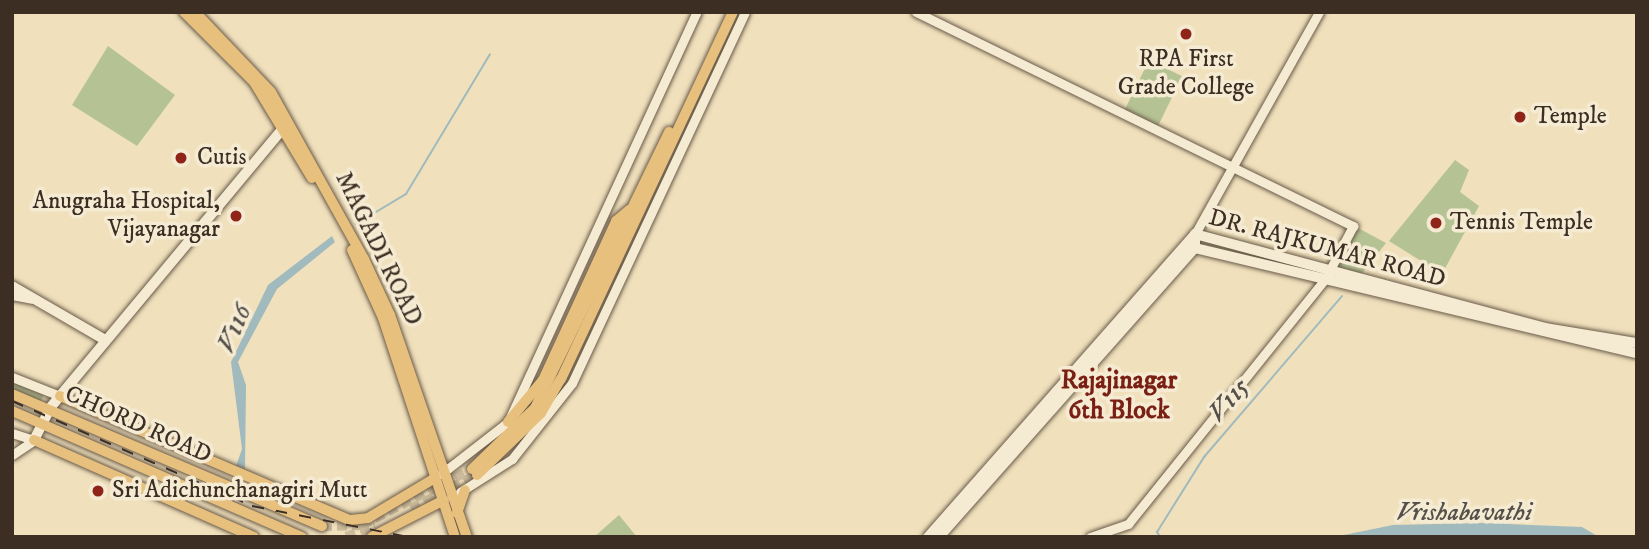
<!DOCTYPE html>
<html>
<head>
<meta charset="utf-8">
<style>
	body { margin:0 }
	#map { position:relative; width:1649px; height:549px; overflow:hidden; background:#f0e0bc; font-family:"IM FELL DW Pica",serif }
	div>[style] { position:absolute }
	.green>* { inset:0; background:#b5c394; transform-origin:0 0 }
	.water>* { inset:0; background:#a0babd }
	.stream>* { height:2px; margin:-1px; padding:0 1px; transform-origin:1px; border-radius:1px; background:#a0babd }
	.primary-tunnel>* { height:10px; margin-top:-5px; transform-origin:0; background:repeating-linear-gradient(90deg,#ccbc9d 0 10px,transparent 0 15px) }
	.roads { filter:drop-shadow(0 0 2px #695a49) drop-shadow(0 0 2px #695a49) }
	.tertiary>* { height:9px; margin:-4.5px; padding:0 4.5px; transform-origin:4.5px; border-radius:4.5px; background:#f5ebd3 }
	.secondary>* { height:10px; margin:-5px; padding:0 5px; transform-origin:5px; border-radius:5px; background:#f5ebd3 }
	.primary>* { height:10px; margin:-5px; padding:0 5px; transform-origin:5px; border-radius:5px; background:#e8c07e }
	.rail>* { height:2px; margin-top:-1px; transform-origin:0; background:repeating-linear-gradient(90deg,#3c2e23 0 12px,transparent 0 24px) }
	.dots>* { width:19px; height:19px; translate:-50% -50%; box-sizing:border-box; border:4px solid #f5ebd3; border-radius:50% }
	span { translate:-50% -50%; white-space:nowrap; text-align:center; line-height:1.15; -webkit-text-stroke:7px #f5ebd3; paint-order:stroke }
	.poi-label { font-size:24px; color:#3c2e23 }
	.left { translate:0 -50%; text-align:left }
	.right { translate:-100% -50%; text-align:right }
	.street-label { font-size:24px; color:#3c2e23 }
	.water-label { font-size:26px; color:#55514a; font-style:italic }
	.neighbourhood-label { font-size:26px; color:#7a1f14; font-weight:700 }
	.frame { position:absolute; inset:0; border:14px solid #3c2e23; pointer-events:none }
</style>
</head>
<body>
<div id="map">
	<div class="green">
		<i style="clip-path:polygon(108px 46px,175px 95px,137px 146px,72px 105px)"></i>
		<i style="left:1149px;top:60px;width:37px;height:57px;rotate:26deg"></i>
		<i style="clip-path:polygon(1455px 160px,1469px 170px,1460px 192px,1479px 206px,1442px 274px,1389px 241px)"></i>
		<i style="clip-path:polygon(1358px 228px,1386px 243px,1360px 276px,1335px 267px)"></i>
		<i style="clip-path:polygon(12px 379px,45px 392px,41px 401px,12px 391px)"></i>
		<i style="clip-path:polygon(619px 515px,637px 537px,594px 537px)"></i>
	</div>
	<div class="water">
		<i style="clip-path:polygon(332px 236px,335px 242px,277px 289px,238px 362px,246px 385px,245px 469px,236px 466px,242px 449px,231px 362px,268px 285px)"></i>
		<i style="clip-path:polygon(1483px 523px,1582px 527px,1599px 537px,1334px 537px,1393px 525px)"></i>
	</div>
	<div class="stream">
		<i style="left:356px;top:224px;width:58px;rotate:-31deg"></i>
		<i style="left:406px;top:194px;width:163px;rotate:-59deg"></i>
		<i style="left:1160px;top:537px;width:6px;rotate:-121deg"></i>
		<i style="left:1157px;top:532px;width:89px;rotate:-57.9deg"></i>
		<i style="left:1204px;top:457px;width:212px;rotate:-49.4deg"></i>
	</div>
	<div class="primary-tunnel">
		<i style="left:411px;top:509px;width:74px;rotate:-27.3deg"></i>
		<i style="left:322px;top:526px;width:39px;rotate:-1deg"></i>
		<i style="left:361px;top:525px;width:124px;rotate:-26.8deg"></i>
		<i style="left:346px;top:537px;width:31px;rotate:-19deg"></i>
	</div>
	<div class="roads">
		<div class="tertiary">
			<i style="left:916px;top:12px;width:487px;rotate:26.1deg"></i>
			<i style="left:1353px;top:226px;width:60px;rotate:117.8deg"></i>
			<i style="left:1325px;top:279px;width:314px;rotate:128.8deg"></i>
			<i style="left:1128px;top:524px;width:40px;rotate:161.1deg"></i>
			<i style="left:1195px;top:248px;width:14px;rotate:-90deg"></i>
			<i style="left:1195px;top:234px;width:254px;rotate:-60.8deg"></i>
			<i style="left:12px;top:295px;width:20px;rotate:11deg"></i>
			<i style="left:12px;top:377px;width:52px;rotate:21.6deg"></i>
			<i style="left:12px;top:433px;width:22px;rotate:18deg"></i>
			<i style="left:12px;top:455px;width:27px;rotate:-34deg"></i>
			<i style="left:441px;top:474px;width:85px;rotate:-37.8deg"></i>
			<i style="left:508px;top:422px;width:451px;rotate:-65.3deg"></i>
			<i style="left:460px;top:492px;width:62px;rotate:-32.4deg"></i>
			<i style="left:512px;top:459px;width:97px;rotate:-51.7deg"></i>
			<i style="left:572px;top:383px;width:409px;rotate:-65deg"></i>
		</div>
		<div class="secondary">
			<i style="left:12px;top:286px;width:108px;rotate:30.1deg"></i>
			<i style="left:34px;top:440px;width:36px;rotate:-63deg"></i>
			<i style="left:50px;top:408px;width:370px;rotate:-50.2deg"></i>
			<i style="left:928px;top:537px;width:404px;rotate:-48.6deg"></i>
			<i style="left:1195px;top:234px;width:362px;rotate:15deg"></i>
			<i style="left:1545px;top:328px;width:93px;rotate:9.3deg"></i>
			<i style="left:939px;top:537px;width:386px;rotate:-48.5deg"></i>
			<i style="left:1195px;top:248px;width:454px;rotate:13.4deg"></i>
		</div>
		<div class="primary">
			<i style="left:184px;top:12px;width:99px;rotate:45deg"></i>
			<i style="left:254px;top:82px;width:112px;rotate:58.9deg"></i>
			<i style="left:195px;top:12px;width:110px;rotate:46.5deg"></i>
			<i style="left:271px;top:92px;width:191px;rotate:60.9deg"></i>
			<i style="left:364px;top:259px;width:62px;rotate:65.1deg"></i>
			<i style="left:390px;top:315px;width:235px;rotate:70.9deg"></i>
			<i style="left:352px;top:250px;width:75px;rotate:65.5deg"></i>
			<i style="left:383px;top:318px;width:231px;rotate:71.8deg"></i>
			<i style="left:12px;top:394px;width:337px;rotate:23.1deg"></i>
			<i style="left:60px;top:396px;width:315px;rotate:23.2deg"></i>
			<i style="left:350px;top:520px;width:18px;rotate:-6deg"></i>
			<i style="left:368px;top:518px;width:78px;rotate:-30.8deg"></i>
			<i style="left:12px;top:411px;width:316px;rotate:23.5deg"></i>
			<i style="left:508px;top:422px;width:55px;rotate:-50.2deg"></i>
			<i style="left:543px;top:380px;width:175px;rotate:-65.3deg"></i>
			<i style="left:616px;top:221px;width:17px;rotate:-40deg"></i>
			<i style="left:34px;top:440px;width:240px;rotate:23.8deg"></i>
			<i style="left:472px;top:469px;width:88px;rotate:-44.1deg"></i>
			<i style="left:535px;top:408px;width:307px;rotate:-64.1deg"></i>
			<i style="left:477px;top:475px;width:89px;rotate:-44.1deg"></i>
			<i style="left:541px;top:413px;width:39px;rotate:-60deg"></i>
			<i style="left:561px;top:379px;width:405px;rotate:-64.9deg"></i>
			<i style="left:457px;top:513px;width:24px;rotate:-71deg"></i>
			<i style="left:372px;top:537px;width:81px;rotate:-27.2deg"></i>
		</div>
	</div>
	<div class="rail">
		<i style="left:12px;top:401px;width:262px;rotate:23.6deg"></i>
		<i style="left:252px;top:506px;width:159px;rotate:11.2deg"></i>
	</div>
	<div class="dots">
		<i style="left:1186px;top:34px;background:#8f2418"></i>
		<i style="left:1520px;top:117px;background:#8f2418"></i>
		<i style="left:181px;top:158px;background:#8f2418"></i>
		<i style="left:236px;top:216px;background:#8f2418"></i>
		<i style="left:1436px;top:223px;background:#8f2418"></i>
		<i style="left:98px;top:491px;background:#8f2418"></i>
	</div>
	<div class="poi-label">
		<span style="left:1186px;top:74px">RPA First<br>Grade College</span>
		<span class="left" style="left:1534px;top:117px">Temple</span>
		<span class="left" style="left:197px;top:158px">Cutis</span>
		<span class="right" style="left:220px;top:216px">Anugraha Hospital,<br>Vijayanagar</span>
		<span class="left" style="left:1450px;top:223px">Tennis Temple</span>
		<span class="left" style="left:112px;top:491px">Sri Adichunchanagiri Mutt</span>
	</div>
	<div class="street-label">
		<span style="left:378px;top:249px;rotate:64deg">MAGADI ROAD</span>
		<span style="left:1327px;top:249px;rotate:15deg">DR. RAJKUMAR ROAD</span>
		<span style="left:138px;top:425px;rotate:24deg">CHORD ROAD</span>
	</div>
	<div class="water-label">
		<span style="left:235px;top:329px;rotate:-67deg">V116</span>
		<span style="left:1229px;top:401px;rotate:-49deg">V115</span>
		<span style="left:1464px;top:513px">Vrishabavathi</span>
	</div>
	<div class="neighbourhood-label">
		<span style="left:1119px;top:396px">Rajajinagar<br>6th Block</span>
	</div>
	<div class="frame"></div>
</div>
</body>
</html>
